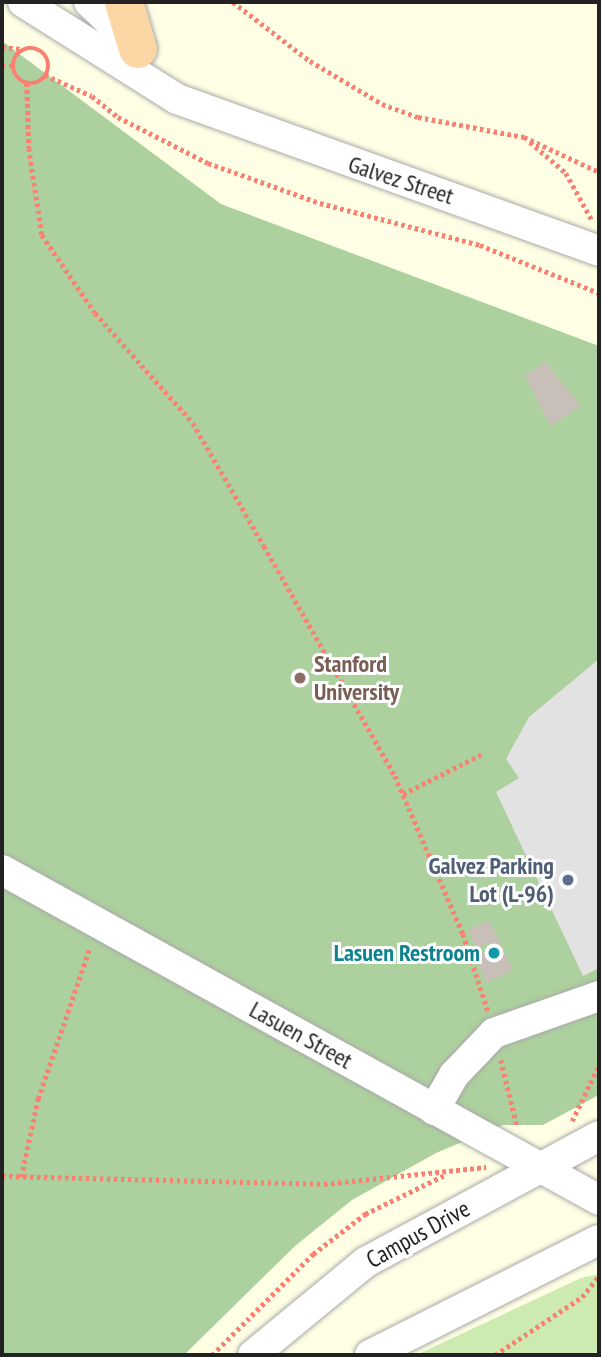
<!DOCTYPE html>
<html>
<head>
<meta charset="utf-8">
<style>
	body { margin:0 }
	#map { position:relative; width:601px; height:1357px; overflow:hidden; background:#f2efe9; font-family:"PT Sans Narrow",sans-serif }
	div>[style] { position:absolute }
	.education>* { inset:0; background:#ffffe5; transform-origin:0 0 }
	.grass>* { inset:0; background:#cdebb0 }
	.forest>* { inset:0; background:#add19e }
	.parking>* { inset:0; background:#e2e2e2 }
	.building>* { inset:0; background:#c7bfb8 }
	.path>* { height:4.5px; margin-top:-2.25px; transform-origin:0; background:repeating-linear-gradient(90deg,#fa8072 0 3.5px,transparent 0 7px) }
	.path>.ring { margin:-2.25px; padding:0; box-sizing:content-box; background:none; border:4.5px solid #fa8072; border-radius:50% }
	.roads { filter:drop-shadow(0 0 2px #a9a9a9) drop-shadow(0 0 2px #a9a9a9) }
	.minor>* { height:30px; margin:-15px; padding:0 15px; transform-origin:15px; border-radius:15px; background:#fff }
	.major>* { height:38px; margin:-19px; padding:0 19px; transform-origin:19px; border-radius:19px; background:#fcd6a4 }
	.dots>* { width:19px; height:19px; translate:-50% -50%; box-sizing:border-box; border:4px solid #fff; border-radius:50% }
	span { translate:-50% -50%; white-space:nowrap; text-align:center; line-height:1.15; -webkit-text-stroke:6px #fff; paint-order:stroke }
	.street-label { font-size:24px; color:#222 }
	.education-label { font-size:24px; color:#785e54; font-weight:700 }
	.left { translate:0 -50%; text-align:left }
	.service-label { font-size:24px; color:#4e5e75; font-weight:700 }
	.right { translate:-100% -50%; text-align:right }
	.culture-label { font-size:24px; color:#0d838f; font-weight:700 }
	.frame { position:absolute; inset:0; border:4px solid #222; pointer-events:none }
</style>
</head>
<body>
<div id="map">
	<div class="education">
		<i style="left:2px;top:2px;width:597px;height:1353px"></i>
	</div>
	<div class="grass">
		<i style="clip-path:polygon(599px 1274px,599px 1355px,416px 1355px,581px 1278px)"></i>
	</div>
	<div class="forest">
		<i style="clip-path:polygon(2px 41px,221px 204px,599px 346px,599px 1095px,543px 1125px,503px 1125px,436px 1153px,352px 1200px,295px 1246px,184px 1355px,2px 1355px)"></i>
	</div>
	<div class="parking">
		<i style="clip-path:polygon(599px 659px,599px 968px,583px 976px,496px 792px,519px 778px,506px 759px,529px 717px)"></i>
	</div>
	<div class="building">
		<i style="clip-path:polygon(545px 362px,581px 406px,550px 426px,525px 375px)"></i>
		<i style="clip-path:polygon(489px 920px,513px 970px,487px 983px,475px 957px,491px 949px,489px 943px,476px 949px,468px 930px)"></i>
	</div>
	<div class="path">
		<i style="left:233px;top:2px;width:97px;rotate:37.5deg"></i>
		<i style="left:310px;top:61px;width:84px;rotate:30.8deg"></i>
		<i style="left:382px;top:104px;width:38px;rotate:20deg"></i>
		<i style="left:418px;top:117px;width:108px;rotate:10.7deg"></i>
		<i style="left:524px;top:137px;width:83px;rotate:25deg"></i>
		<i style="left:2px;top:47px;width:19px;rotate:6deg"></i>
		<i class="ring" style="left:13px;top:48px;width:31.5px;height:31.5px"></i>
		<i style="left:2px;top:66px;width:11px"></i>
		<i style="left:45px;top:75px;width:51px;rotate:24.1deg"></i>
		<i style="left:92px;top:96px;width:33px;rotate:39deg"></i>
		<i style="left:118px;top:117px;width:101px;rotate:27.1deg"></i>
		<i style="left:208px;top:163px;width:119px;rotate:19.7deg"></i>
		<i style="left:320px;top:203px;width:165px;rotate:14.7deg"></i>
		<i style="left:480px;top:245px;width:128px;rotate:22deg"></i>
		<i style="left:27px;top:83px;width:65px;rotate:88.2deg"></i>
		<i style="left:29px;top:148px;width:88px;rotate:81.5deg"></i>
		<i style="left:42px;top:235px;width:94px;rotate:55.8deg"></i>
		<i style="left:95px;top:313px;width:147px;rotate:48.3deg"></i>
		<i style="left:193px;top:423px;width:142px;rotate:60deg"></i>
		<i style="left:264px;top:546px;width:265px;rotate:60.3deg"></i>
		<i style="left:395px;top:776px;width:172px;rotate:66.7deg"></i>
		<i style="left:463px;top:934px;width:81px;rotate:72deg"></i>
		<i style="left:530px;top:142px;width:48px;rotate:40.7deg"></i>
		<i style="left:566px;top:173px;width:56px;rotate:61.1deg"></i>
		<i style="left:403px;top:794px;width:91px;rotate:-26.8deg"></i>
		<i style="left:501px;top:1060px;width:68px;rotate:76.4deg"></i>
		<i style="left:572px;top:1121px;width:62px;rotate:-64.3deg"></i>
		<i style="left:2px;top:1176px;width:322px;rotate:1.4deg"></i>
		<i style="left:324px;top:1184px;width:163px;rotate:-6deg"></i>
		<i style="left:21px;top:1177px;width:80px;rotate:-77.7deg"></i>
		<i style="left:38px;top:1099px;width:161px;rotate:-71.1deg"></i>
		<i style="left:212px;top:1355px;width:143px;rotate:-45deg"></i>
		<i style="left:313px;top:1254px;width:66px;rotate:-37.6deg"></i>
		<i style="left:365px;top:1214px;width:91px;rotate:-26deg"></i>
		<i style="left:495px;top:1355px;width:105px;rotate:-33.7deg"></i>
		<i style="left:582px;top:1297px;width:27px;rotate:-51deg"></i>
	</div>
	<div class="roads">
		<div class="minor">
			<i style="left:23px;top:2px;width:182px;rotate:32.2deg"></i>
			<i style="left:177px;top:99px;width:449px;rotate:19.8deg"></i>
			<i style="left:89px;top:2px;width:71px;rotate:43.9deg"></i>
			<i style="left:2px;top:870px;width:682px;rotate:28.93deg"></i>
			<i style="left:434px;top:1110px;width:40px;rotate:-60.3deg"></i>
			<i style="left:454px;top:1075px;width:58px;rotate:-46.4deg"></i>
			<i style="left:494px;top:1033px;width:111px;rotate:-19.4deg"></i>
			<i style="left:253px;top:1355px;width:146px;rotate:-39.5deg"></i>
			<i style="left:366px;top:1262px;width:265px;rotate:-28.4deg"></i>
			<i style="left:370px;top:1355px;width:256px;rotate:-26.7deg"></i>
		</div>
		<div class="major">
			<i style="left:124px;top:2px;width:49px;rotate:73.4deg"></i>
		</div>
	</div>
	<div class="dots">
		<i style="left:300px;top:678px;background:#8d6e63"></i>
		<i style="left:568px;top:880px;background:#5c6f8a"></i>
		<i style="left:494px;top:953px;background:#0f9aa8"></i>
	</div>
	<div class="street-label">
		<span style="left:401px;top:180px;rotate:18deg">Galvez Street</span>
		<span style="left:301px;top:1035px;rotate:29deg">Lasuen Street</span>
		<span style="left:418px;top:1234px;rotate:-29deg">Campus Drive</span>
	</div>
	<div class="education-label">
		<span class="left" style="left:314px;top:678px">Stanford<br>University</span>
	</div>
	<div class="service-label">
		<span class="right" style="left:554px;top:880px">Galvez Parking<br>Lot (L-96)</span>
	</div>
	<div class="culture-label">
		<span class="right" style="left:480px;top:953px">Lasuen Restroom</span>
	</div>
	<div class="frame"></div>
</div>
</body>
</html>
